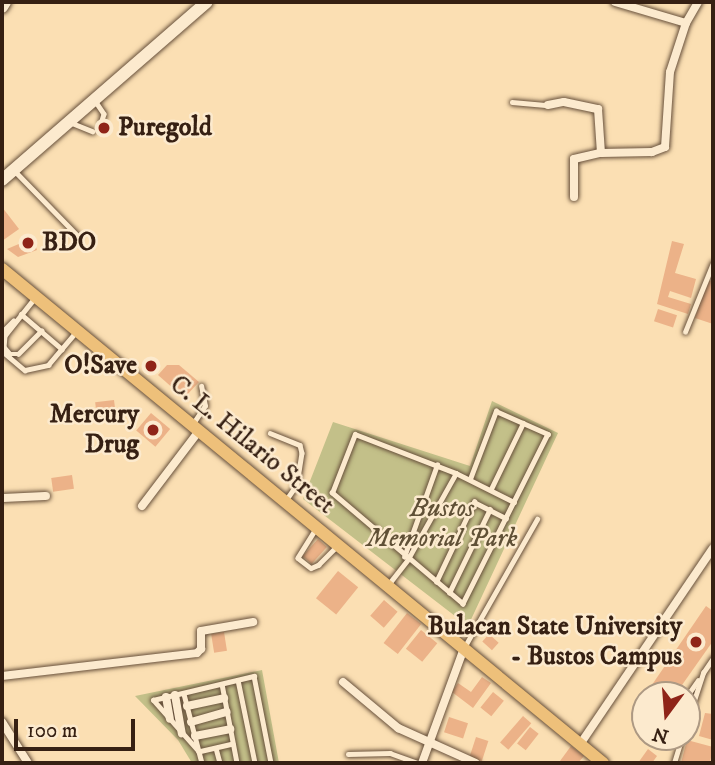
<!DOCTYPE html>
<html>
<head>
<meta charset="utf-8">
<style>
	body { margin:0 }
	#map { position:relative; width:715px; height:765px; overflow:hidden; background:#fbdfb3; font-family:"IM FELL DW Pica",serif }
	div>[style] { position:absolute }
	.green>* { inset:0; background:#c3c089 }
	.building>* { inset:0; background:#ecb288; transform-origin:0 0 }
	.roads { filter:drop-shadow(0 0 2px #67503b) drop-shadow(0 0 2px #67503b) }
	.service>* { height:4.5px; margin:-2.25px; padding:0 2.25px; transform-origin:2.25px; border-radius:2.25px; background:#fceace }
	.minor>* { height:8px; margin:-4px; padding:0 4px; transform-origin:4px; border-radius:4px; background:#fceace }
	.secondary>* { height:12px; margin:-6px; padding:0 6px; transform-origin:6px; border-radius:6px; background:#fceace }
	.primary>* { height:12px; margin:-6px; padding:0 6px; transform-origin:6px; border-radius:6px; background:#eec07a }
	.dots>* { width:19px; height:19px; translate:-50% -50%; box-sizing:border-box; border:4px solid #fceace; border-radius:50% }
	span { translate:-50% -50%; white-space:nowrap; text-align:center; line-height:1.15; -webkit-text-stroke:5px #fceace; paint-order:stroke }
	.poi-label { font-size:26px; color:#362013; font-weight:700 }
	.left { translate:0 -50%; text-align:left }
	.right { translate:-100% -50%; text-align:right }
	.street-label { font-size:26px; color:#362013 }
	.park-label { font-size:26px; color:#605036; font-style:italic }
	.frame { position:absolute; inset:0; border:4px solid #362013; pointer-events:none }
	.north { position:absolute; left:631px; top:681px; width:70px; height:70px; box-sizing:border-box; background:#fceace; border:2px solid #ad9983; border-radius:50%; rotate:196deg; font-size:19px; font-weight:700; line-height:28px; text-align:center; color:#362013 }
	.north::after { content:''; display:block; margin:auto; width:24px; height:32px; background:#8f2418; clip-path:polygon(50% 0,100% 100%,50% 72%,0 100%) }
	.scale { position:absolute; left:14px; top:719px; width:121px; height:32px; box-sizing:border-box; border:4px solid #362013; border-top:0; padding-left:9px; font-size:21px; line-height:24px; white-space:nowrap; color:#362013; -webkit-text-stroke:5px #fceace; paint-order:stroke }
</style>
</head>
<body>
<div id="map">
	<div class="green">
		<i style="clip-path:polygon(492px 401px,558px 433px,468px 626px,303px 499px,333px 422px,470px 466px)"></i>
		<i style="clip-path:polygon(262px 670px,279px 763px,192px 763px,178px 740px,135px 696px)"></i>
	</div>
	<div class="building">
		<i style="clip-path:polygon(2px 207px,19px 229px,2px 241px)"></i>
		<i style="clip-path:polygon(33px 238px,37px 250px,18px 257px,7px 249px)"></i>
		<i style="clip-path:polygon(672px 241px,684px 244px,675px 273px,696px 279px,691px 298px,670px 291px,668px 297px,691px 304px,688px 314px,657px 304px)"></i>
		<i style="clip-path:polygon(707px 280px,713px 282px,713px 324px,695px 318px)"></i>
		<i style="left:658px;top:309px;width:20px;height:13px;rotate:18deg"></i>
		<i style="clip-path:polygon(167px 365px,179px 365px,199px 382px,184px 398px,158px 375px)"></i>
		<i style="left:114px;top:400px;width:17px;height:19px;rotate:83deg"></i>
		<i style="left:151px;top:413px;width:25px;height:23px;rotate:40deg"></i>
		<i style="left:72px;top:475px;width:14px;height:21px;rotate:82deg"></i>
		<i style="left:318px;top:539px;width:12px;height:23px;rotate:42deg"></i>
		<i style="left:338px;top:571px;width:26px;height:35px;rotate:39deg"></i>
		<i style="left:384px;top:600px;width:18px;height:21px;rotate:41deg"></i>
		<i style="clip-path:polygon(706px 606px,713px 611px,713px 641px,675px 695px,645px 695px)"></i>
		<i style="left:407px;top:613px;width:18px;height:38px;rotate:38deg"></i>
		<i style="left:495px;top:620px;width:17px;height:4px;rotate:36deg"></i>
		<i style="left:421px;top:630px;width:21px;height:24px;rotate:39deg"></i>
		<i style="left:224px;top:632px;width:19px;height:13px;rotate:81deg"></i>
		<i style="left:489px;top:634px;width:13px;height:10px;rotate:42deg"></i>
		<i style="clip-path:polygon(482px 677px,491px 683px,473px 708px,452px 692px,458px 683px,471px 692px)"></i>
		<i style="left:493px;top:692px;width:14px;height:20px;rotate:39deg"></i>
		<i style="clip-path:polygon(705px 713px,713px 714px,713px 740px,699px 736px)"></i>
		<i style="left:523px;top:716px;width:11px;height:35px;rotate:41deg"></i>
		<i style="left:449px;top:717px;width:20px;height:16px;rotate:18deg"></i>
		<i style="left:530px;top:727px;width:11px;height:21px;rotate:38deg"></i>
		<i style="left:476px;top:737px;width:13px;height:21px;rotate:18deg"></i>
		<i style="clip-path:polygon(687px 740px,713px 747px,710px 763px,681px 763px)"></i>
		<i style="clip-path:polygon(571px 746px,584px 756px,578px 763px,563px 763px,560px 761px)"></i>
		<i style="clip-path:polygon(648px 749px,657px 756px,652px 763px,638px 763px)"></i>
	</div>
	<div class="roads">
		<div class="service">
			<i style="left:96px;top:102px;width:14px;rotate:56deg"></i>
			<i style="left:104px;top:114px;width:10px;rotate:107deg"></i>
			<i style="left:512px;top:102px;width:36px;rotate:5deg"></i>
			<i style="left:72px;top:123px;width:22px;rotate:22deg"></i>
			<i style="left:14px;top:170px;width:92px;rotate:45.9deg"></i>
			<i style="left:36px;top:297px;width:50px;rotate:128.5deg"></i>
			<i style="left:5px;top:336px;width:11px;rotate:95deg"></i>
			<i style="left:4px;top:347px;width:9px;rotate:49deg"></i>
			<i style="left:10px;top:354px;width:8px"></i>
			<i style="left:18px;top:354px;width:33px;rotate:-45deg"></i>
			<i style="left:21px;top:314px;width:54px;rotate:40.5deg"></i>
			<i style="left:2px;top:332px;width:16px;rotate:-45deg"></i>
			<i style="left:685px;top:332px;width:74px;rotate:-67.9deg"></i>
			<i style="left:2px;top:351px;width:30px;rotate:40deg"></i>
			<i style="left:25px;top:370px;width:24px;rotate:-12deg"></i>
			<i style="left:48px;top:365px;width:43px;rotate:-49.7deg"></i>
			<i style="left:192px;top:425px;width:23px;rotate:-56deg"></i>
			<i style="left:205px;top:406px;width:20px;rotate:-101deg"></i>
			<i style="left:270px;top:433px;width:32px;rotate:22deg"></i>
			<i style="left:300px;top:445px;width:8px;rotate:76deg"></i>
			<i style="left:302px;top:453px;width:32px;rotate:99deg"></i>
			<i style="left:297px;top:485px;width:21px;rotate:125deg"></i>
			<i style="left:470px;top:479px;width:73px;rotate:-69.1deg"></i>
			<i style="left:496px;top:411px;width:57px;rotate:23.9deg"></i>
			<i style="left:548px;top:434px;width:190px;rotate:116.6deg"></i>
			<i style="left:463px;top:604px;width:172px;rotate:-139.7deg"></i>
			<i style="left:332px;top:493px;width:63px;rotate:-68.7deg"></i>
			<i style="left:355px;top:434px;width:108px;rotate:21.1deg"></i>
			<i style="left:456px;top:473px;width:65px;rotate:26.6deg"></i>
			<i style="left:491px;top:489px;width:73px;rotate:-64.1deg"></i>
			<i style="left:316px;top:529px;width:34px;rotate:122deg"></i>
			<i style="left:298px;top:558px;width:16px;rotate:38deg"></i>
			<i style="left:311px;top:568px;width:8px;rotate:-23deg"></i>
			<i style="left:318px;top:565px;width:27px;rotate:-45deg"></i>
			<i style="left:404px;top:557px;width:98px;rotate:-70.3deg"></i>
			<i style="left:436px;top:582px;width:89px;rotate:-64.6deg"></i>
			<i style="left:474px;top:502px;width:36px;rotate:27deg"></i>
			<i style="left:388px;top:585px;width:33px;rotate:-52deg"></i>
			<i style="left:408px;top:559px;width:98px;rotate:-60.8deg"></i>
			<i style="left:449px;top:593px;width:93px;rotate:-64deg"></i>
			<i style="left:465px;top:646px;width:146px;rotate:-60.4deg"></i>
			<i style="left:238px;top:680px;width:85px;rotate:78.4deg"></i>
			<i style="left:222px;top:684px;width:80px;rotate:79.2deg"></i>
			<i style="left:184px;top:694px;width:71px;rotate:75.4deg"></i>
			<i style="left:687px;top:696px;width:19px;rotate:-55deg"></i>
			<i style="left:687px;top:722px;width:52px;rotate:-71.9deg"></i>
			<i style="left:703px;top:673px;width:18px;rotate:-56deg"></i>
			<i style="left:233px;top:744px;width:35px;rotate:167deg"></i>
			<i style="left:199px;top:752px;width:69px;rotate:-131.5deg"></i>
			<i style="left:153px;top:700px;width:104px;rotate:-13.4deg"></i>
			<i style="left:254px;top:676px;width:89px;rotate:78.9deg"></i>
			<i style="left:216px;top:748px;width:16px;rotate:75deg"></i>
			<i style="left:348px;top:754px;width:42px;rotate:-1.4deg"></i>
			<i style="left:390px;top:753px;width:30px;rotate:20deg"></i>
			<i style="left:674px;top:763px;width:27px;rotate:-73deg"></i>
		</div>
		<div class="minor">
			<i style="left:615px;top:2px;width:74px;rotate:16.5deg"></i>
			<i style="left:548px;top:105px;width:16px;rotate:-11deg"></i>
			<i style="left:564px;top:102px;width:35px;rotate:12deg"></i>
			<i style="left:598px;top:109px;width:44px;rotate:86.1deg"></i>
			<i style="left:601px;top:153px;width:51px;rotate:-1.1deg"></i>
			<i style="left:652px;top:152px;width:14px;rotate:-21deg"></i>
			<i style="left:665px;top:147px;width:75px;rotate:-86.2deg"></i>
			<i style="left:670px;top:72px;width:52px;rotate:-71.9deg"></i>
			<i style="left:686px;top:23px;width:24px;rotate:-60deg"></i>
			<i style="left:574px;top:197px;width:38px;rotate:-90deg"></i>
			<i style="left:574px;top:159px;width:28px;rotate:-13deg"></i>
			<i style="left:2px;top:498px;width:44px;rotate:-2.6deg"></i>
			<i style="left:142px;top:506px;width:94px;rotate:-52.8deg"></i>
			<i style="left:2px;top:676px;width:196px;rotate:-6.7deg"></i>
			<i style="left:197px;top:653px;width:6px;rotate:-45deg"></i>
			<i style="left:201px;top:649px;width:18px;rotate:-90deg"></i>
			<i style="left:201px;top:631px;width:53px;rotate:-9.8deg"></i>
			<i style="left:343px;top:682px;width:72px;rotate:39.9deg"></i>
			<i style="left:398px;top:728px;width:85px;rotate:24.2deg"></i>
			<i style="left:175px;top:695px;width:39px;rotate:80deg"></i>
			<i style="left:166px;top:697px;width:22px;rotate:80deg"></i>
			<i style="left:187px;top:706px;width:38px;rotate:-12deg"></i>
			<i style="left:2px;top:722px;width:49px;rotate:57.6deg"></i>
			<i style="left:191px;top:722px;width:37px;rotate:-16deg"></i>
			<i style="left:195px;top:736px;width:36px;rotate:-11deg"></i>
			<i style="left:581px;top:743px;width:235px;rotate:-55.9deg"></i>
			<i style="left:422px;top:763px;width:122px;rotate:-69.9deg"></i>
		</div>
		<div class="secondary">
			<i style="left:2px;top:7px;width:6px;rotate:-59deg"></i>
			<i style="left:2px;top:180px;width:271px;rotate:-41deg"></i>
		</div>
		<div class="primary">
			<i style="left:2px;top:269px;width:778px;rotate:39.42deg"></i>
		</div>
	</div>
	<div class="dots">
		<i style="left:104px;top:128px;background:#8f2418"></i>
		<i style="left:28px;top:243px;background:#8f2418"></i>
		<i style="left:151px;top:366px;background:#8f2418"></i>
		<i style="left:153px;top:430px;background:#8f2418"></i>
		<i style="left:696px;top:642px;background:#8f2418"></i>
	</div>
	<div class="poi-label">
		<span class="left" style="left:118px;top:128px">Puregold</span>
		<span class="left" style="left:42px;top:243px">BDO</span>
		<span class="right" style="left:137px;top:366px">O!Save</span>
		<span class="right" style="left:139px;top:430px">Mercury<br>Drug</span>
		<span class="right" style="left:682px;top:642px">Bulacan State University<br>- Bustos Campus</span>
	</div>
	<div class="street-label">
		<span style="left:252px;top:445px;rotate:39deg">C. L. Hilario Street</span>
	</div>
	<div class="park-label">
		<span style="left:442px;top:524px">Bustos<br>Memorial Park</span>
	</div>
	<div class="frame"></div>
	<div class="north">N</div>
	<div class="scale">100 m</div>
</div>
</body>
</html>
